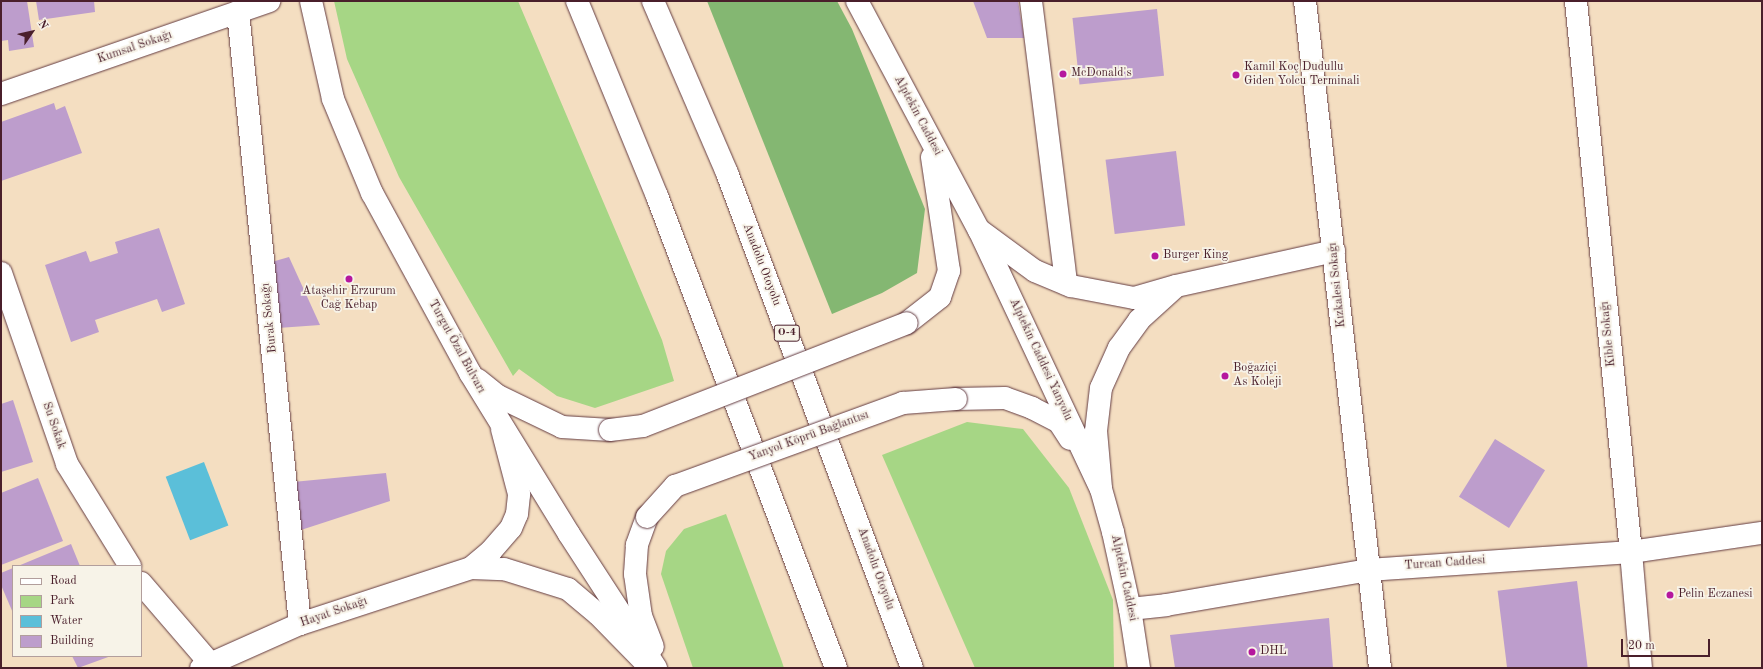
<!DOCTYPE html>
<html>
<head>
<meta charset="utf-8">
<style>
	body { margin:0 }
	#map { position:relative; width:1763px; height:669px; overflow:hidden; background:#f4dec1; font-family:"Old Standard TT",serif }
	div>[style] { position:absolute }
	.green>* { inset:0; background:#a6d685 }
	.forest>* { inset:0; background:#84b772 }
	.water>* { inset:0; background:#5bbfd9; transform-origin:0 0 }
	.building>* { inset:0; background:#bd9dcc; transform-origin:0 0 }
	.roads { filter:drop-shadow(0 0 1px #643c42) drop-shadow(0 0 1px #643c42) }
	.minor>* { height:22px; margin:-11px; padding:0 11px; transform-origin:11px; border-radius:11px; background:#fff }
	.major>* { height:22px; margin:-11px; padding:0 11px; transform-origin:11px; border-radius:11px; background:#fff }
	.highway>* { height:22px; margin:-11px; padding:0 11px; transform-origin:11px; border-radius:11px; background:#fff }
	.bridges { filter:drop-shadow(0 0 1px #643c42) drop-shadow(0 0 1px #643c42) }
	.major-bridge>* { height:22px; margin:-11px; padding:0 11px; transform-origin:11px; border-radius:11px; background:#fff }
	.dots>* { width:11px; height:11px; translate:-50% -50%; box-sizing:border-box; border:2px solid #f7f3e8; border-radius:50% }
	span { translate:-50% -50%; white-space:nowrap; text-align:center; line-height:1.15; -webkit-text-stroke:3.5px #f7f3e8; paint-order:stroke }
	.shield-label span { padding:1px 3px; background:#f7f3e8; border:1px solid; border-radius:3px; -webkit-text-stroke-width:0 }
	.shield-label { font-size:11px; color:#4a1f2b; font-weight:700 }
	.street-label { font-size:12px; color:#4a1f2b }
	.poi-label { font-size:12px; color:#4a1f2b }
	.left { translate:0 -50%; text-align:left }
	.frame { position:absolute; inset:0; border:2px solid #4a1f2b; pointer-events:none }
	.legend { position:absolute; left:12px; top:565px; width:130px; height:92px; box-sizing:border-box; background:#f7f3e8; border:1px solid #b29e9c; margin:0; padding:5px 7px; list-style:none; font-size:12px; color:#4a1f2b }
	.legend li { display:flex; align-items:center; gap:8px; height:20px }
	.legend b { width:20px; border:1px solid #b29e9c }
	.north { position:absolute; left:12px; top:12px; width:40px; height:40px; -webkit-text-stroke:3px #f7f3e8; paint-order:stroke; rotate:56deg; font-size:11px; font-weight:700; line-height:16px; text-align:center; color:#4a1f2b }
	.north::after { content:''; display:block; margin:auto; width:14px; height:18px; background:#4a1f2b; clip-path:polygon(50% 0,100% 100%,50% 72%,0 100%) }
	.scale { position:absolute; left:1621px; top:639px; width:89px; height:18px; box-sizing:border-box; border:2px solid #4a1f2b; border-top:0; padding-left:5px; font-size:12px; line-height:14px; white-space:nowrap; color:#4a1f2b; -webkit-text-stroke:3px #f7f3e8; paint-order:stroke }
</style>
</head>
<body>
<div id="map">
	<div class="green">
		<i style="clip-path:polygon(334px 1px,518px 1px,662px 340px,674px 381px,595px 408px,557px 396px,519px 369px,513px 376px,399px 177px,347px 59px)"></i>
		<i style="clip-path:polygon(967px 422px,1023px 429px,1069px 488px,1113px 600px,1114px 668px,975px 668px,882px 455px)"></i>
		<i style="clip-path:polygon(726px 514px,781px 659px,784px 668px,693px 668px,661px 574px,666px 551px,684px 529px)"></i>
	</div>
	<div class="forest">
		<i style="clip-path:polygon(707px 1px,837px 1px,852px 29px,925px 209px,917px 273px,882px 293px,832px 314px)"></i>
	</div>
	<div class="water">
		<i style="left:204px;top:462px;width:68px;height:41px;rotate:69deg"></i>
	</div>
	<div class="building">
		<i style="clip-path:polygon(1px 1px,27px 1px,34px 47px,9px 51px,8px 40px,1px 41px)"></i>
		<i style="clip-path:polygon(36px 1px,94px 1px,95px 12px,39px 20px)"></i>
		<i style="clip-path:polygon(973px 1px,1018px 1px,1024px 38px,987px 38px)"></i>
		<i style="left:1157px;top:9px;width:67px;height:85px;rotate:84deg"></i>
		<i style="clip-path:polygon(54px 103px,56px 110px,65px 106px,82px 153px,1px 181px,1px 122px)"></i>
		<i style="left:1176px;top:151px;width:75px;height:71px;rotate:83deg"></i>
		<i style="clip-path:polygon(159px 228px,185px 304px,162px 312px,157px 299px,95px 320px,99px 332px,71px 342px,45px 265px,86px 251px,90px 262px,118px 253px,115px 242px)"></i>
		<i style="clip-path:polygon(289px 257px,320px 325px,278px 328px,268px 263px)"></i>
		<i style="clip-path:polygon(13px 400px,33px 462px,1px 472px,1px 404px)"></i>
		<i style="left:1495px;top:439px;width:59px;height:68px;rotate:32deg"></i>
		<i style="clip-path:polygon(386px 473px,390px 501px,301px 530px,293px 482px)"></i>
		<i style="clip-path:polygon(38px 478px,63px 541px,1px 565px,1px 493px)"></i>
		<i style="clip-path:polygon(71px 544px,80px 566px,18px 566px)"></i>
		<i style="clip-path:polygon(13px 568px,13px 613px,1px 585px,1px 573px)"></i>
		<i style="left:1577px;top:581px;width:88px;height:80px;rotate:83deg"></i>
		<i style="clip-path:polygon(1329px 618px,1333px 668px,1175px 668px,1170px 635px)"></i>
		<i style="clip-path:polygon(72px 656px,111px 656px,78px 668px)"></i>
	</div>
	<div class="roads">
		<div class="minor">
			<i style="left:1031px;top:1px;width:285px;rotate:82.9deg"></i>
			<i style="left:1305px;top:1px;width:671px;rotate:83.58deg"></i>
			<i style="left:1576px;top:1px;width:554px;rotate:84.3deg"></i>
			<i style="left:1631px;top:552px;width:116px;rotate:85.1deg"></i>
			<i style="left:238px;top:12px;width:615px;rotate:84.22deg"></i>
			<i style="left:1px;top:94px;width:284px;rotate:-19.1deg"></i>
			<i style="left:979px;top:230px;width:69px;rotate:36.2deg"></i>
			<i style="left:1035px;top:271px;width:39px;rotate:23deg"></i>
			<i style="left:1071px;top:286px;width:64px;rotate:10.8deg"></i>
			<i style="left:1134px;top:298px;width:44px;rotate:-15.9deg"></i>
			<i style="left:1176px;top:286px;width:162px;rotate:-12.5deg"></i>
			<i style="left:1px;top:273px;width:202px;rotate:70.9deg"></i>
			<i style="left:67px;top:464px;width:120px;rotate:58.3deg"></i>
			<i style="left:1101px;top:488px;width:57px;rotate:-95deg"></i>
			<i style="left:1096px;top:431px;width:43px;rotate:-83.4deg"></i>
			<i style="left:1101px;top:388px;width:44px;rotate:-65.8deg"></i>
			<i style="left:1119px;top:348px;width:34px;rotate:-54deg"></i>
			<i style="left:1139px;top:320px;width:47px;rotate:-42.4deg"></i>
			<i style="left:471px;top:568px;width:33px;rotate:2deg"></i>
			<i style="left:504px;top:569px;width:67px;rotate:17.4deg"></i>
			<i style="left:568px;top:589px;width:39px;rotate:40deg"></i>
			<i style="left:598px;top:614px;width:71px;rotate:45.6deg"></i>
			<i style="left:141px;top:583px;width:112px;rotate:49.3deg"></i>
			<i style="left:1130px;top:609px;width:36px;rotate:-6deg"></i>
			<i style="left:1166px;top:605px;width:205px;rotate:-9.8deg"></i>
			<i style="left:1368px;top:570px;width:264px;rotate:-3.9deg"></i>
			<i style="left:1631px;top:552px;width:132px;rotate:-8.3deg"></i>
			<i style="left:201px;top:668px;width:108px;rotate:-24deg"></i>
			<i style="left:300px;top:624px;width:180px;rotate:-18.1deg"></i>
			<i style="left:471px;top:568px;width:26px;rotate:-40deg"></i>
			<i style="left:491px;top:551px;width:30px;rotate:-49deg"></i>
			<i style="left:511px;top:528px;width:15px;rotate:-67deg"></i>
			<i style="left:517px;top:514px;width:20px;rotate:-84deg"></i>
			<i style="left:519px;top:494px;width:67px;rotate:-104.7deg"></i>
		</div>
		<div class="major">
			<i style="left:311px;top:1px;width:100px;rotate:77.3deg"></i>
			<i style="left:333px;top:99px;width:102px;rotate:67.5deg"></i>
			<i style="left:372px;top:193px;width:205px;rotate:61.4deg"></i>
			<i style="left:470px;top:373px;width:189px;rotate:58.4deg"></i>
			<i style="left:569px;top:534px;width:160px;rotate:57deg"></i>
			<i style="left:857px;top:1px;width:259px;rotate:62deg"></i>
			<i style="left:979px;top:230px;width:286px;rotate:64.8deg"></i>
			<i style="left:1101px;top:489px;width:45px;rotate:74.4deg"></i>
			<i style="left:1113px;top:532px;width:79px;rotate:77.6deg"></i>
			<i style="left:1130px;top:609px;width:60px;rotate:81.3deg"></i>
			<i style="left:907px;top:323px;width:42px;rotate:-38.2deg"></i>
			<i style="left:940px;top:297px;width:28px;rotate:-71deg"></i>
			<i style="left:949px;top:271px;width:115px;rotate:-98.5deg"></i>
			<i style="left:478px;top:380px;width:26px;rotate:39deg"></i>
			<i style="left:498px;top:396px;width:71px;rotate:25.8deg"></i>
			<i style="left:562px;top:427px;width:48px;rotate:3.6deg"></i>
			<i style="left:956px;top:399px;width:49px;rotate:-1.2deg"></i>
			<i style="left:1005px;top:398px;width:29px;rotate:20deg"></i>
			<i style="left:1032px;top:408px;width:30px;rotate:27deg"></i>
			<i style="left:1059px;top:422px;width:20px;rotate:57deg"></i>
			<i style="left:647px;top:517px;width:30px;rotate:110deg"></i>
			<i style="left:637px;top:545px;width:29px;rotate:94deg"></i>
			<i style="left:635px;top:574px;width:42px;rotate:81.9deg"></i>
			<i style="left:641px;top:616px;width:33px;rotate:69deg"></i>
		</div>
		<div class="highway">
			<i style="left:577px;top:1px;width:211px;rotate:67.7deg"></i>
			<i style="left:657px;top:196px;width:505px;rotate:69.23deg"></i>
			<i style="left:653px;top:1px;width:187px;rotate:66.7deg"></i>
			<i style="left:727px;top:173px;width:528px;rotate:69.51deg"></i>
		</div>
	</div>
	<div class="bridges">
		<div class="major-bridge">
			<i style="left:610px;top:430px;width:33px;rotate:-7deg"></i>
			<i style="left:643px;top:426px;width:283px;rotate:-21.3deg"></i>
			<i style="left:647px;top:517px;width:42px;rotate:-47.9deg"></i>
			<i style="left:675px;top:486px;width:243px;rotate:-20deg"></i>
			<i style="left:903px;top:403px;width:53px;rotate:-4.3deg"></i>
		</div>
	</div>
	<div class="dots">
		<i style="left:1063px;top:74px;background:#b5179e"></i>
		<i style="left:1236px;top:75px;background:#b5179e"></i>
		<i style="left:1155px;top:256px;background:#b5179e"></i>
		<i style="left:349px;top:279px;background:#b5179e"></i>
		<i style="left:1225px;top:376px;background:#b5179e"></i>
		<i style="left:1670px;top:595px;background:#b5179e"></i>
		<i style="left:1252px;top:652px;background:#b5179e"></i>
	</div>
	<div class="shield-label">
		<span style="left:787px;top:333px">O-4</span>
	</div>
	<div class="street-label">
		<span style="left:135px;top:48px;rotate:-19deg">Kumsal Sokağı</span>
		<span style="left:917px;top:116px;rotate:62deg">Alptekin Caddesi</span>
		<span style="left:761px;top:265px;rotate:69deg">Anadolu Otoyolu</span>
		<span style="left:1338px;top:285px;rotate:-96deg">Kızkalesi Sokağı</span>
		<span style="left:270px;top:318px;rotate:-96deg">Burak Sokağı</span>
		<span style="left:1609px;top:334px;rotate:-96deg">Kible Sokağı</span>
		<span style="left:456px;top:347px;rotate:61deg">Turgut Özal Bulvarı</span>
		<span style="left:1040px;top:360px;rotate:65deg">Alptekin Caddesi Yanyolu</span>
		<span style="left:53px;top:426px;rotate:71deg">Su Sokak</span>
		<span style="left:809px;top:437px;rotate:-20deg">Yanyol Köprü Bağlantısı</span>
		<span style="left:1445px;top:564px;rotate:-4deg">Turcan Caddesi</span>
		<span style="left:875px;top:569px;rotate:70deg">Anadolu Otoyolu</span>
		<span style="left:1123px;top:578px;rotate:78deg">Alptekin Caddesi</span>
		<span style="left:334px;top:613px;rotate:-19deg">Hayat Sokağı</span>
	</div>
	<div class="poi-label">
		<span class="left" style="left:1244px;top:75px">Kamil Koç Dudullu<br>Giden Yolcu Terminali</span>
		<span class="left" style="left:1071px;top:74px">McDonald's</span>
		<span class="left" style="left:1163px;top:256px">Burger King</span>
		<span style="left:349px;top:299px">Ataşehir Erzurum<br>Cağ Kebap</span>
		<span class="left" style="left:1233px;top:376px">Boğaziçi<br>As Koleji</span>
		<span class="left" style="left:1678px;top:595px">Pelin Eczanesi</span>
		<span class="left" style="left:1260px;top:652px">DHL</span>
	</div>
	<div class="frame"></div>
	<ul class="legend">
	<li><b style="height:5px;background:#fff"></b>Road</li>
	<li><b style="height:11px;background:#a6d685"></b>Park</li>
	<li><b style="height:11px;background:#5bbfd9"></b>Water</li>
	<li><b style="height:11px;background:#bd9dcc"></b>Building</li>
	</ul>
	<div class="north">N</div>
	<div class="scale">20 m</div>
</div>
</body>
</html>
